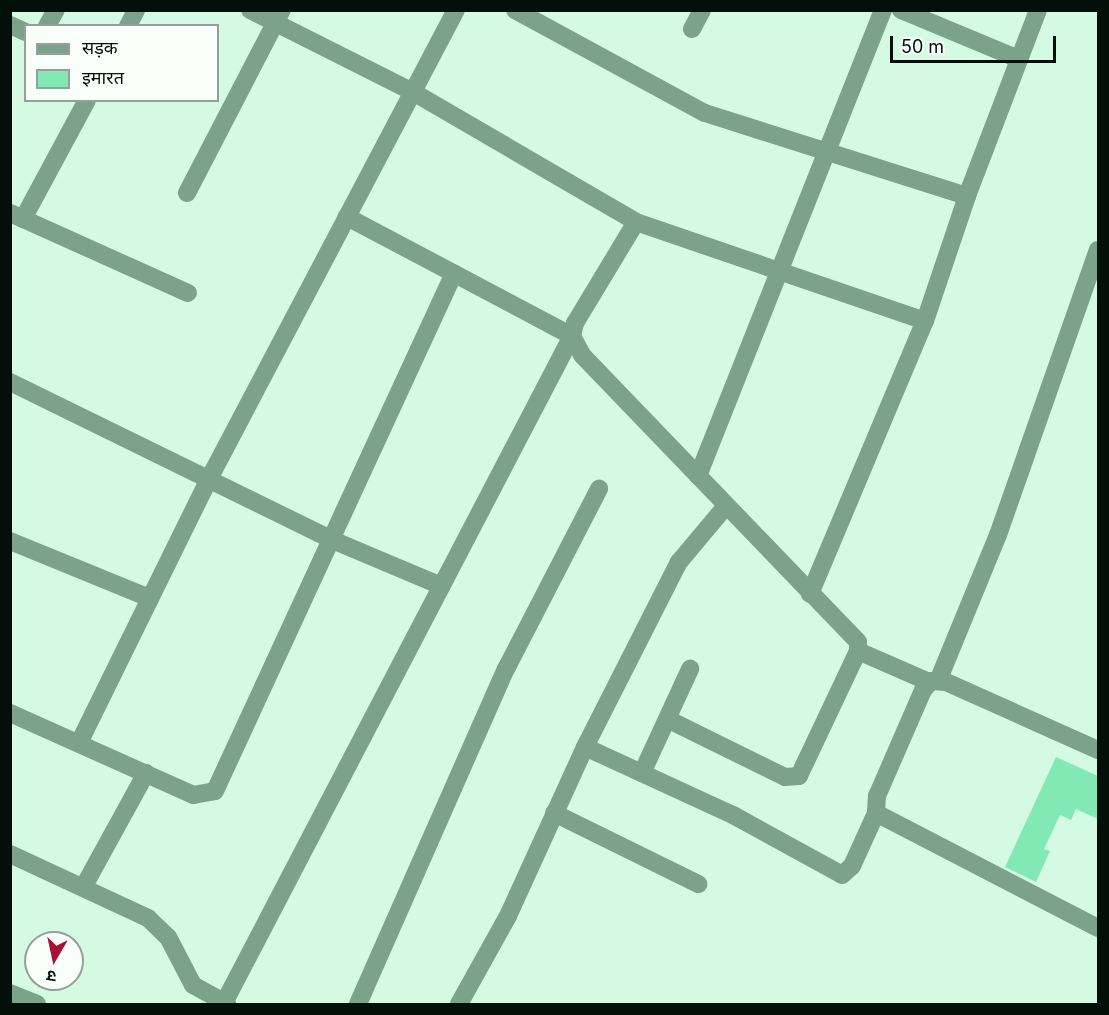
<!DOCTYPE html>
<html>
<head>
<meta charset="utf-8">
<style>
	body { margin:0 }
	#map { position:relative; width:1109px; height:1015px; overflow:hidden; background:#d5fae4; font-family:Inter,"Noto Sans Devanagari",sans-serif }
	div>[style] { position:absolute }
	.building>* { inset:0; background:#83e9b4 }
	.street>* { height:18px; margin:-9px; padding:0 9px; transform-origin:9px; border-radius:9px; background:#7ba38c }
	span { translate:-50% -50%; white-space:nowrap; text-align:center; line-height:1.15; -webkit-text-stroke:6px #f8fffa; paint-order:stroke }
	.frame { position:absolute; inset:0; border:12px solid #040f09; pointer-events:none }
	.legend { position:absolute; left:24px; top:24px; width:195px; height:78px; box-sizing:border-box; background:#f8fffa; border:2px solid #969f9a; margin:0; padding:8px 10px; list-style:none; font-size:18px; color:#040f09 }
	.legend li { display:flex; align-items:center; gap:12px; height:30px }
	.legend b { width:30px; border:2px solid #969f9a }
	.north { position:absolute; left:24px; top:931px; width:60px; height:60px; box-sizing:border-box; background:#f8fffa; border:2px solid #969f9a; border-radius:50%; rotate:189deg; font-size:16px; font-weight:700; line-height:24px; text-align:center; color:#040f09 }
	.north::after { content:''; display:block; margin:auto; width:21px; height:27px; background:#a91237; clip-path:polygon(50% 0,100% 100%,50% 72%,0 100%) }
	.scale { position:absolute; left:890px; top:36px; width:166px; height:27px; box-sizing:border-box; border:3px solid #040f09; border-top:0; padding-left:8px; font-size:18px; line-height:21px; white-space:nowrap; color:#040f09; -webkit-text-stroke:4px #f8fffa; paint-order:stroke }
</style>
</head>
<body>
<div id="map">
	<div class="building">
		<i style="clip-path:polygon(1056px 757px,1098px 776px,1098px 819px,1076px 809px,1071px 820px,1060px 815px,1044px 849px,1050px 851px,1036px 882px,1005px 867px)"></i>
	</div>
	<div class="street">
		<i style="left:250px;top:10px;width:182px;rotate:26.7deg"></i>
		<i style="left:413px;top:92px;width:258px;rotate:30.2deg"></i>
		<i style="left:636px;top:222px;width:305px;rotate:18.9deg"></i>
		<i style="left:515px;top:10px;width:216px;rotate:28.5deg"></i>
		<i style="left:705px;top:113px;width:275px;rotate:17.6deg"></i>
		<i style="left:901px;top:10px;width:128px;rotate:22.6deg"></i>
		<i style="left:10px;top:25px;width:17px;rotate:24deg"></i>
		<i style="left:47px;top:26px;width:18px;rotate:-61deg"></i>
		<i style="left:128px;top:26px;width:18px;rotate:-63deg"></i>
		<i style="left:692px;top:29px;width:21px;rotate:-62deg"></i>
		<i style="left:187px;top:193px;width:206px;rotate:-62.6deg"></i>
		<i style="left:10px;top:213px;width:195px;rotate:24.2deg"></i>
		<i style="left:23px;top:219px;width:135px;rotate:-61.7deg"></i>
		<i style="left:636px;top:222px;width:118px;rotate:121.1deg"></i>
		<i style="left:575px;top:323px;width:13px;rotate:103deg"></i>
		<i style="left:572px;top:336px;width:21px;rotate:62deg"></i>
		<i style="left:582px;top:355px;width:398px;rotate:46.1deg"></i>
		<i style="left:858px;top:642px;width:9px;rotate:90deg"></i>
		<i style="left:858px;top:651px;width:138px;rotate:115.3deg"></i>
		<i style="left:799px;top:776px;width:14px;rotate:176deg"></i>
		<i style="left:785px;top:777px;width:131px;rotate:-153.8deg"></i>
		<i style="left:10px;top:382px;width:356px;rotate:26.1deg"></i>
		<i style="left:330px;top:539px;width:121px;rotate:22.9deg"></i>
		<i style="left:698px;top:476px;width:501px;rotate:-68.35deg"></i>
		<i style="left:10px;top:541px;width:151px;rotate:22.2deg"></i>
		<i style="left:810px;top:594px;width:296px;rotate:-67.2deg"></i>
		<i style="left:925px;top:321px;width:132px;rotate:-71.4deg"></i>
		<i style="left:967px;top:196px;width:199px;rotate:-69.1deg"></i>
		<i style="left:858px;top:651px;width:77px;rotate:23.6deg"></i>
		<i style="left:938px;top:681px;width:158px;rotate:-67.7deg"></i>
		<i style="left:998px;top:535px;width:302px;rotate:-70.7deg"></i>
		<i style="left:10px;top:713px;width:201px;rotate:24.1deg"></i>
		<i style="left:193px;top:795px;width:22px;rotate:-10deg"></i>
		<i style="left:215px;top:791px;width:570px;rotate:-65.23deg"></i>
		<i style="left:79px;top:743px;width:294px;rotate:-63.8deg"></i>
		<i style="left:209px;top:479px;width:530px;rotate:-62.23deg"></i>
		<i style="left:585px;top:747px;width:163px;rotate:24.7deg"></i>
		<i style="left:733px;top:815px;width:124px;rotate:28.8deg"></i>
		<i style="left:842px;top:875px;width:13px;rotate:-42deg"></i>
		<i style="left:852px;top:866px;width:58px;rotate:-65.6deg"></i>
		<i style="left:876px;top:813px;width:17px;rotate:-87deg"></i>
		<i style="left:877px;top:796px;width:116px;rotate:-66.5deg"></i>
		<i style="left:923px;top:690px;width:12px;rotate:-48deg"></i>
		<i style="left:931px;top:681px;width:15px;rotate:4deg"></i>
		<i style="left:946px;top:682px;width:167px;rotate:24.1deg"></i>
		<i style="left:642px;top:773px;width:115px;rotate:-65.2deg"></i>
		<i style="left:554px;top:813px;width:161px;rotate:26.2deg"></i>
		<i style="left:876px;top:813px;width:250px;rotate:27.4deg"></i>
		<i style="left:10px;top:854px;width:152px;rotate:24.9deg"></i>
		<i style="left:148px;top:918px;width:28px;rotate:44deg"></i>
		<i style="left:168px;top:937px;width:54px;rotate:62.5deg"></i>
		<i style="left:193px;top:985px;width:39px;rotate:29deg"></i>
		<i style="left:84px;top:886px;width:129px;rotate:-61.2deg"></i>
		<i style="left:10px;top:993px;width:29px;rotate:22deg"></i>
		<i style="left:224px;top:1003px;width:752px;rotate:-62.45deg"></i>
		<i style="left:572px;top:336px;width:255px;rotate:-152.1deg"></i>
		<i style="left:358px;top:1004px;width:366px;rotate:-66.2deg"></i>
		<i style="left:506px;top:669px;width:203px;rotate:-62.7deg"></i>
		<i style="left:459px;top:1004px;width:101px;rotate:-60.9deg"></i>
		<i style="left:508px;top:916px;width:186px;rotate:-65.5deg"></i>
		<i style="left:585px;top:747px;width:208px;rotate:-63.1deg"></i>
		<i style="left:679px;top:562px;width:73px;rotate:-50deg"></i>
	</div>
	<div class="frame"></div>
	<ul class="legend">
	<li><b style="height:8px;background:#7ba38c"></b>सड़क</li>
	<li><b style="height:16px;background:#83e9b4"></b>इमारत</li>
	</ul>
	<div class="north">उ</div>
	<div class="scale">50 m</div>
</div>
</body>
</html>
